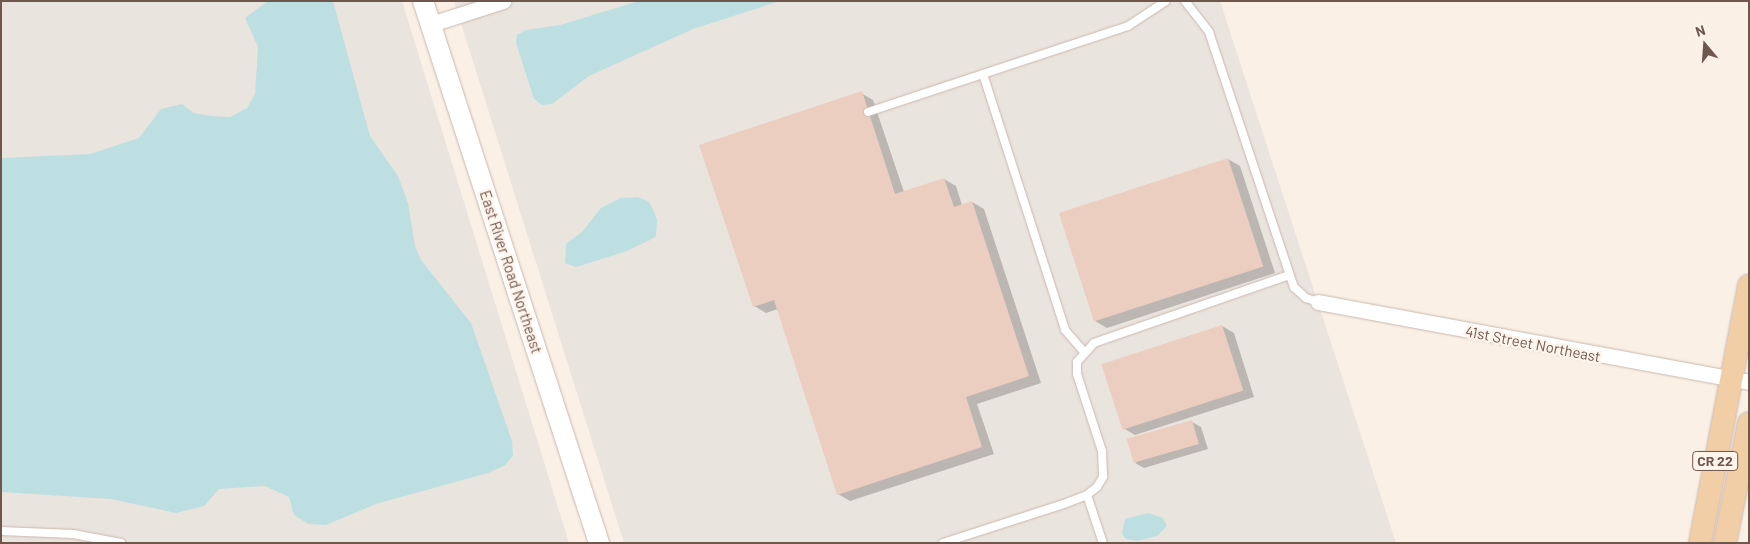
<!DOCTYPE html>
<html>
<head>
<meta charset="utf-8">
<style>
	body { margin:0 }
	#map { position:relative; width:1750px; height:544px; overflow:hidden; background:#faf0e6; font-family:Barlow,sans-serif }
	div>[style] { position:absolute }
	.industrial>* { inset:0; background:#eae4df }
	.water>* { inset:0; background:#bddfe1 }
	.shadow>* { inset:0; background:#0003 }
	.building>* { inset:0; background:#eccec1; transform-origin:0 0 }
	.roads { filter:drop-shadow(0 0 1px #cab8ad) drop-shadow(0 0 1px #cab8ad) }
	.lane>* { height:8px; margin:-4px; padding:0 4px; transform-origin:4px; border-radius:4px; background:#fff }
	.street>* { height:15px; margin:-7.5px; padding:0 7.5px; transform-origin:7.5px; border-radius:7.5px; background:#fff }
	.secondary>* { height:20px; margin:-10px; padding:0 10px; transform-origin:10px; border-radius:10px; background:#fff }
	.primary>* { height:22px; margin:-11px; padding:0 11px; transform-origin:11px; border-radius:11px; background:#f1cea6 }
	span { translate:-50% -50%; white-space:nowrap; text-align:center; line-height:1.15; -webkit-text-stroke:5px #fdf5ec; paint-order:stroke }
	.shield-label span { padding:1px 4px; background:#fdf5ec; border:1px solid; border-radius:4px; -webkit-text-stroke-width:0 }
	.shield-label { font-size:14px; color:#70574e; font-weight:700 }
	.street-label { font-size:15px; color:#70574e }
	.frame { position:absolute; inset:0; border:2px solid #70574e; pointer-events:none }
	.north { position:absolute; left:1680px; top:20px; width:50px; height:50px; -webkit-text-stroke:4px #fdf5ec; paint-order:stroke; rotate:342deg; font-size:14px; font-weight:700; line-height:20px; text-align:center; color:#70574e }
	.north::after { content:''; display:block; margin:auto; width:18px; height:22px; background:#70574e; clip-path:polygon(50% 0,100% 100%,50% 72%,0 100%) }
</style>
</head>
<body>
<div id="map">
	<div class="industrial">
		<i style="clip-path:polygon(1px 1px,402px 1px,569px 543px,1px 543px)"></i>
		<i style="clip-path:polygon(454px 1px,1220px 1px,1396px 543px,624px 543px)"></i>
	</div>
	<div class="water">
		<i style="clip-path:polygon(268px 1px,333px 1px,370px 136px,398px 176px,408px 203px,415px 246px,421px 260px,471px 323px,512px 441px,513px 456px,504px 466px,488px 473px,376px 504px,326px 525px,308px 524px,294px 515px,289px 497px,265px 486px,219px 489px,204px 506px,176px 513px,111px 499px,1px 492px,1px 158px,90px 154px,139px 138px,161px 109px,182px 104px,194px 113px,211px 116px,230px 117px,247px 108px,255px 94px,258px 47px,245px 18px)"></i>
		<i style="clip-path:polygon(639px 1px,780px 1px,693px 29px,589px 76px,552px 104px,542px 105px,534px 99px,516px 43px,517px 35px,526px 30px,560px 25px)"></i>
		<i style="clip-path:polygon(637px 197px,648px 201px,653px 209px,657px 220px,656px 237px,627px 251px,576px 267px,565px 263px,566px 244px,582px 232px,601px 208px,621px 198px)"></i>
		<i style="clip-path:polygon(1148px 513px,1163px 518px,1167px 526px,1157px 536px,1137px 541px,1126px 539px,1122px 534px,1125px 519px)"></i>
	</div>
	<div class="shadow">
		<i style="clip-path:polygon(861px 93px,873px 100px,904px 192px,944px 179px,956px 186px,962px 205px,972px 202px,984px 209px,1041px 383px,977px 404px,994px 454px,850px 501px,838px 494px,778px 309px,766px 313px,754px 306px)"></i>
		<i style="clip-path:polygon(1228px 159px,1240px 166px,1275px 273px,1107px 328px,1095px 321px)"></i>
		<i style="clip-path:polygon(1222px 326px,1234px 333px,1254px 397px,1135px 435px,1123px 428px)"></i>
		<i style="clip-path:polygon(1192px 422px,1201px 427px,1208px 449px,1144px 468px,1135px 463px)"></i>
	</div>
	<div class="building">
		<i style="clip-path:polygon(862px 91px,895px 194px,944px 178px,954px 207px,972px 201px,1029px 376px,966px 397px,982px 447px,837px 495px,774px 300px,753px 307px,699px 145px)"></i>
		<i style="left:1228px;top:158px;width:114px;height:178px;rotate:72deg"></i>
		<i style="left:1222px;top:325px;width:69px;height:127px;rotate:72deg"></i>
		<i style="left:1192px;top:420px;width:25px;height:68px;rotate:74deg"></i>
	</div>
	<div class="roads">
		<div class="lane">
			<i style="left:1185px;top:1px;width:39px;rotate:52deg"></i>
			<i style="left:1209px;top:32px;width:269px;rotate:71.6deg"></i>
			<i style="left:1294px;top:287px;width:16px;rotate:43deg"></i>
			<i style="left:1306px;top:298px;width:13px;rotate:18deg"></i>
			<i style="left:983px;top:74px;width:269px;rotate:72.2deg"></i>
			<i style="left:1065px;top:330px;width:29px;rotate:49deg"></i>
			<i style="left:868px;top:112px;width:274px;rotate:-18.3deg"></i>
			<i style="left:1128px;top:26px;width:45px;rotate:-33.3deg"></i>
			<i style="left:1087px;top:495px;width:51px;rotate:71.6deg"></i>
			<i style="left:1px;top:531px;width:72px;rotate:2.4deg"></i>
			<i style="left:73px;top:534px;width:49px;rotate:10.6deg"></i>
			<i style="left:943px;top:543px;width:124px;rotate:-17.9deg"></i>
			<i style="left:1061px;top:505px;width:28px;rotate:-21deg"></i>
			<i style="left:1087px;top:495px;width:13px;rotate:-39deg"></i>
			<i style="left:1097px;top:487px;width:12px;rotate:-59deg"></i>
			<i style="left:1103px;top:477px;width:26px;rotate:-92deg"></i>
			<i style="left:1102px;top:451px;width:81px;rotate:-108deg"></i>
			<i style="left:1077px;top:374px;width:12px;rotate:-90deg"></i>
			<i style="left:1077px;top:362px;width:25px;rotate:-48deg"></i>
			<i style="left:1094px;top:343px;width:207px;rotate:-19.2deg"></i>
		</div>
		<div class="street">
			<i style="left:431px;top:24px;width:76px;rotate:-17.7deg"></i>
			<i style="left:1318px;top:302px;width:438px;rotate:10.5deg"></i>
		</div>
		<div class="secondary">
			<i style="left:423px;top:1px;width:570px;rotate:72.01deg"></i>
		</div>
		<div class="primary">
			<i style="left:1700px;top:543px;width:262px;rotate:-79.2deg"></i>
			<i style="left:1725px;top:543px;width:122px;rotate:-78.7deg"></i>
		</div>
	</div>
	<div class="shield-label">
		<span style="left:1715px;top:461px">CR 22</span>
	</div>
	<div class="street-label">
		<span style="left:511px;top:272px;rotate:72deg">East River Road Northeast</span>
		<span style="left:1533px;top:344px;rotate:11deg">41st Street Northeast</span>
	</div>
	<div class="frame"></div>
	<div class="north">N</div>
</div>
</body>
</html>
